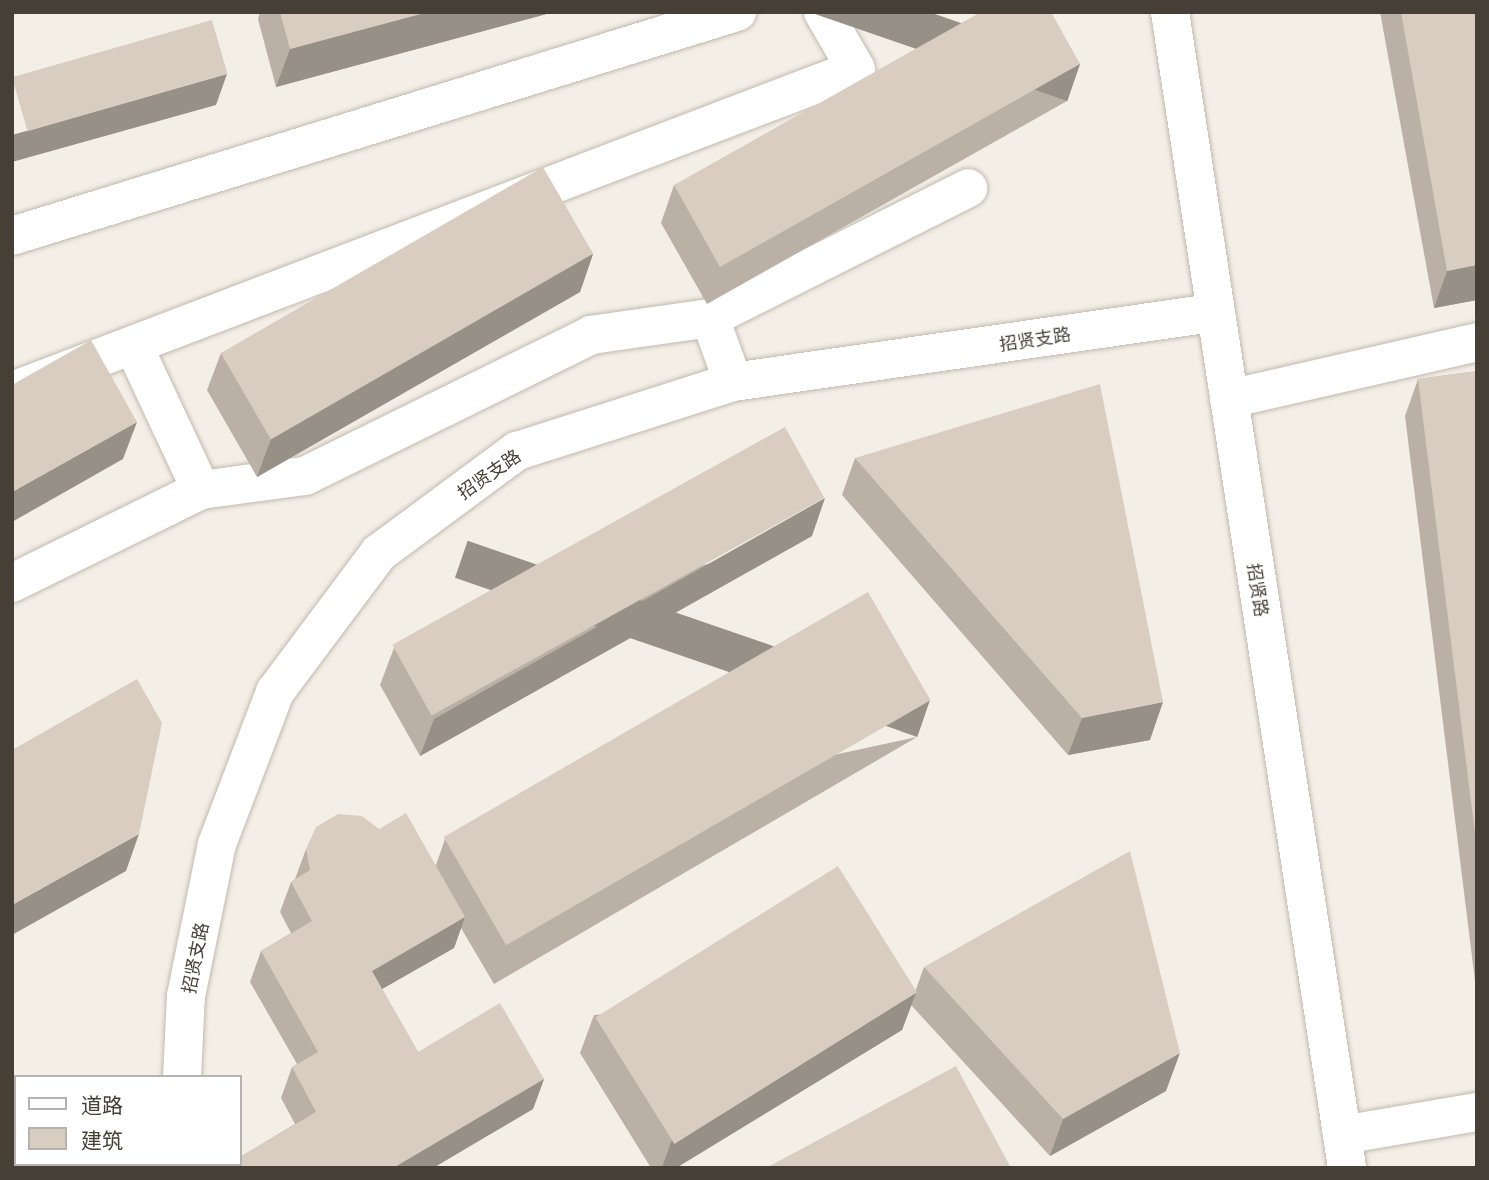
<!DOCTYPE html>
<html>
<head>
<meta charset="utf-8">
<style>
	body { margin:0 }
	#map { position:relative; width:1489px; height:1180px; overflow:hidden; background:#f3efe7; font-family:Barlow,"Noto Sans SC",sans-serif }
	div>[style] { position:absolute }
	.roads { filter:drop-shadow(0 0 2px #c2b9ad) drop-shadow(0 0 2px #c2b9ad) }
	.minor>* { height:38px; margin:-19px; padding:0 19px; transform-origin:19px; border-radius:19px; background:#fff }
	.wall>* { inset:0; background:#bab0a5 }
	.shaded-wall>* { inset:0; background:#979086; transform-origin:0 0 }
	.building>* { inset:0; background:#d8cdc0; transform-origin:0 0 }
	span { translate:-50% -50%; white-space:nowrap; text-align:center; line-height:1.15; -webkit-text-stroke:5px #fff; paint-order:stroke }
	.street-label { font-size:18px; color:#463f36 }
	.frame { position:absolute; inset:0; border:14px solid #463f36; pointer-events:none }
	.legend { position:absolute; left:14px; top:1075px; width:228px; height:91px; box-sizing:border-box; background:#fff; border:2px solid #b5b2af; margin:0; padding:9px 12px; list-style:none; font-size:21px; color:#463f36 }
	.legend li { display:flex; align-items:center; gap:14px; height:35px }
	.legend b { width:35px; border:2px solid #b5b2af }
</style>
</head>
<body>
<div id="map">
	<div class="roads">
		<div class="minor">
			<i style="left:1170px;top:12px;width:1169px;rotate:81.29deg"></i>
			<i style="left:12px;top:236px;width:759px;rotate:-17.17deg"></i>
			<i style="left:710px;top:318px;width:68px;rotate:70.2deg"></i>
			<i style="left:12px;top:391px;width:903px;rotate:-20.88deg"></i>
			<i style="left:856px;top:69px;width:66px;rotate:-120.1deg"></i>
			<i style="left:1229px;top:399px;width:254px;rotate:-12.9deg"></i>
			<i style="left:201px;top:490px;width:105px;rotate:-7.7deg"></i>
			<i style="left:305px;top:476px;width:319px;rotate:-26.2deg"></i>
			<i style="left:591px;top:335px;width:120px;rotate:-8.1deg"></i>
			<i style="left:710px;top:318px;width:289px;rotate:-26.7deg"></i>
			<i style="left:12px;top:583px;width:211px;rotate:-26.2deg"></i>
			<i style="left:201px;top:490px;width:160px;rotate:-115.1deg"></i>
			<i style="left:182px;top:1077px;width:81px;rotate:-87.2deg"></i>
			<i style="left:186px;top:996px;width:155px;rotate:-78.5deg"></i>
			<i style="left:217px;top:844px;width:163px;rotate:-69.1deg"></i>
			<i style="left:275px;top:692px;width:174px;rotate:-53.2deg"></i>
			<i style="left:379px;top:553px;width:172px;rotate:-36.5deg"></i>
			<i style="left:517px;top:451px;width:227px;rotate:-17.7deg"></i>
			<i style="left:733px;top:382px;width:488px;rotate:-8.2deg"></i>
			<i style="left:1342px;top:1135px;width:137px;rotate:-9.7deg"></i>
			<i style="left:180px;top:1164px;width:4px;rotate:76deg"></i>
		</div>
	</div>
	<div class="wall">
		<i style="clip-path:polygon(260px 12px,554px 12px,276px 87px,258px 19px)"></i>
		<i style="clip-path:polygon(1380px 12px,1477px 12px,1477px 300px,1434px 308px)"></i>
		<i style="clip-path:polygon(1080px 64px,1067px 101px,707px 304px,661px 223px,674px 185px)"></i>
		<i style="clip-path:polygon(593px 254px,580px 292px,257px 477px,207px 390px,221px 353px)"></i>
		<i style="clip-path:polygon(1477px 371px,1477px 997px,1405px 416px,1418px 379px)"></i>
		<i style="clip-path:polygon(855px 458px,1150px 740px,1068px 755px,842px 495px)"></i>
		<i style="clip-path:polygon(812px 536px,420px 756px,380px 685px,394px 648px)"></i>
		<i style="clip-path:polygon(917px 737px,494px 984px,461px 928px,454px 948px,382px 989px,418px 1052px,544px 1079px,533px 1109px,433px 1168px,234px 1168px,235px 1164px,240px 1164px,240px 1157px,295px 1124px,281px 1098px,292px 1067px,297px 1064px,250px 982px,261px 951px,291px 933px,280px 912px,291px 882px,295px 879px,306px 849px,379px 829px,436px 865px,445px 839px)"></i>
		<i style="clip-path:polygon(924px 967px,1166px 1091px,1050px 1156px,911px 1005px,902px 1030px,676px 1168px,651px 1168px,580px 1053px,594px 1015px,915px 992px)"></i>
	</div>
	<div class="shaded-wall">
		<i style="clip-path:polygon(428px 12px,554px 12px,276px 87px,290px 49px)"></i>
		<i style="left:1080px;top:64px;width:39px;height:413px;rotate:109deg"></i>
		<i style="clip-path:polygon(227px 74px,216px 105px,12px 162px,12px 135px)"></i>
		<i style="clip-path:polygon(593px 254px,580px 292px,257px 477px,271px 439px)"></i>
		<i style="clip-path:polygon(1477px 265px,1477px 300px,1434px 308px,1447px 271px)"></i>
		<i style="clip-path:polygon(137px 422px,123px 459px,12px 522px,12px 492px)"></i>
		<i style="clip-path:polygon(825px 498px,812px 536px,420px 756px,434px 719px)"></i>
		<i style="left:930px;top:700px;width:39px;height:489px;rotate:109deg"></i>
		<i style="clip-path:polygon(1163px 702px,1150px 740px,1068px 755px,1082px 718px)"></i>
		<i style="clip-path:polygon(139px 834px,126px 871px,12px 935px,12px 905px)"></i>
		<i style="clip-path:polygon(465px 917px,454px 948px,361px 1001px,372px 971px)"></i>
		<i style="clip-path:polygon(916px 993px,902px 1030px,676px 1168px,662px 1168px,671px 1142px)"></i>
		<i style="clip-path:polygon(1180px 1053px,1166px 1091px,1050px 1156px,1063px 1119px)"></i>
		<i style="clip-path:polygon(544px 1079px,533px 1109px,433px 1168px,393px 1168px)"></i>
	</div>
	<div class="building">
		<i style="clip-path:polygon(280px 12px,428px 12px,290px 49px)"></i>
		<i style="clip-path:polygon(981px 12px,1051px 12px,1080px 64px,720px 267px,674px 185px)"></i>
		<i style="clip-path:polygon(1401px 12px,1477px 12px,1477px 265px,1447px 271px)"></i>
		<i style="left:212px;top:20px;width:56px;height:208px;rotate:74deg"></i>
		<i style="left:543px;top:167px;width:100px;height:372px;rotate:60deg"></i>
		<i style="clip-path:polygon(91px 340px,137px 422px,12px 492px,12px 385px)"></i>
		<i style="clip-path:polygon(1477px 371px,1477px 849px,1418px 379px)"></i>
		<i style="clip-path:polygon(1100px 384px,1163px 702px,1082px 718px,855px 458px)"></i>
		<i style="left:785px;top:427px;width:81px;height:449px;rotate:61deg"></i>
		<i style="left:868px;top:592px;width:125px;height:490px;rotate:60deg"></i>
		<i style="clip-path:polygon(137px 679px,162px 723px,139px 834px,12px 905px,12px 750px)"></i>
		<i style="clip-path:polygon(406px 813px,465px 917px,372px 971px,418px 1052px,500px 1003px,544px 1079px,393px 1168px,243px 1168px,240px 1162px,240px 1157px,316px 1112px,292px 1067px,318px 1052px,261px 951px,312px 921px,291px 882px,310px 870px,306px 849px,316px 827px,338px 814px,362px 816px,379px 829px)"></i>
		<i style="clip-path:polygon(1130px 851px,1180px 1053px,1063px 1119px,924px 967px)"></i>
		<i style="left:838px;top:866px;width:149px;height:286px;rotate:58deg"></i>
		<i style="clip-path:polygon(956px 1066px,1011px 1168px,766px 1168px)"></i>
		<i style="clip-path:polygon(16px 1125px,16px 1164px,92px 1164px,94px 1168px,12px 1168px,12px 1128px)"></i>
	</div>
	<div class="street-label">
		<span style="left:1035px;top:339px;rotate:-9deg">招贤支路</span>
		<span style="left:489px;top:474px;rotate:-35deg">招贤支路</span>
		<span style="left:1258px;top:590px;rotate:81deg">招贤路</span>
		<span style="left:195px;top:958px;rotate:-79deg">招贤支路</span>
	</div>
	<div class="frame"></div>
	<ul class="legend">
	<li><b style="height:9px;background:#fff"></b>道路</li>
	<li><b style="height:19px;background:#d8cdc0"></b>建筑</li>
	</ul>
</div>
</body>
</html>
